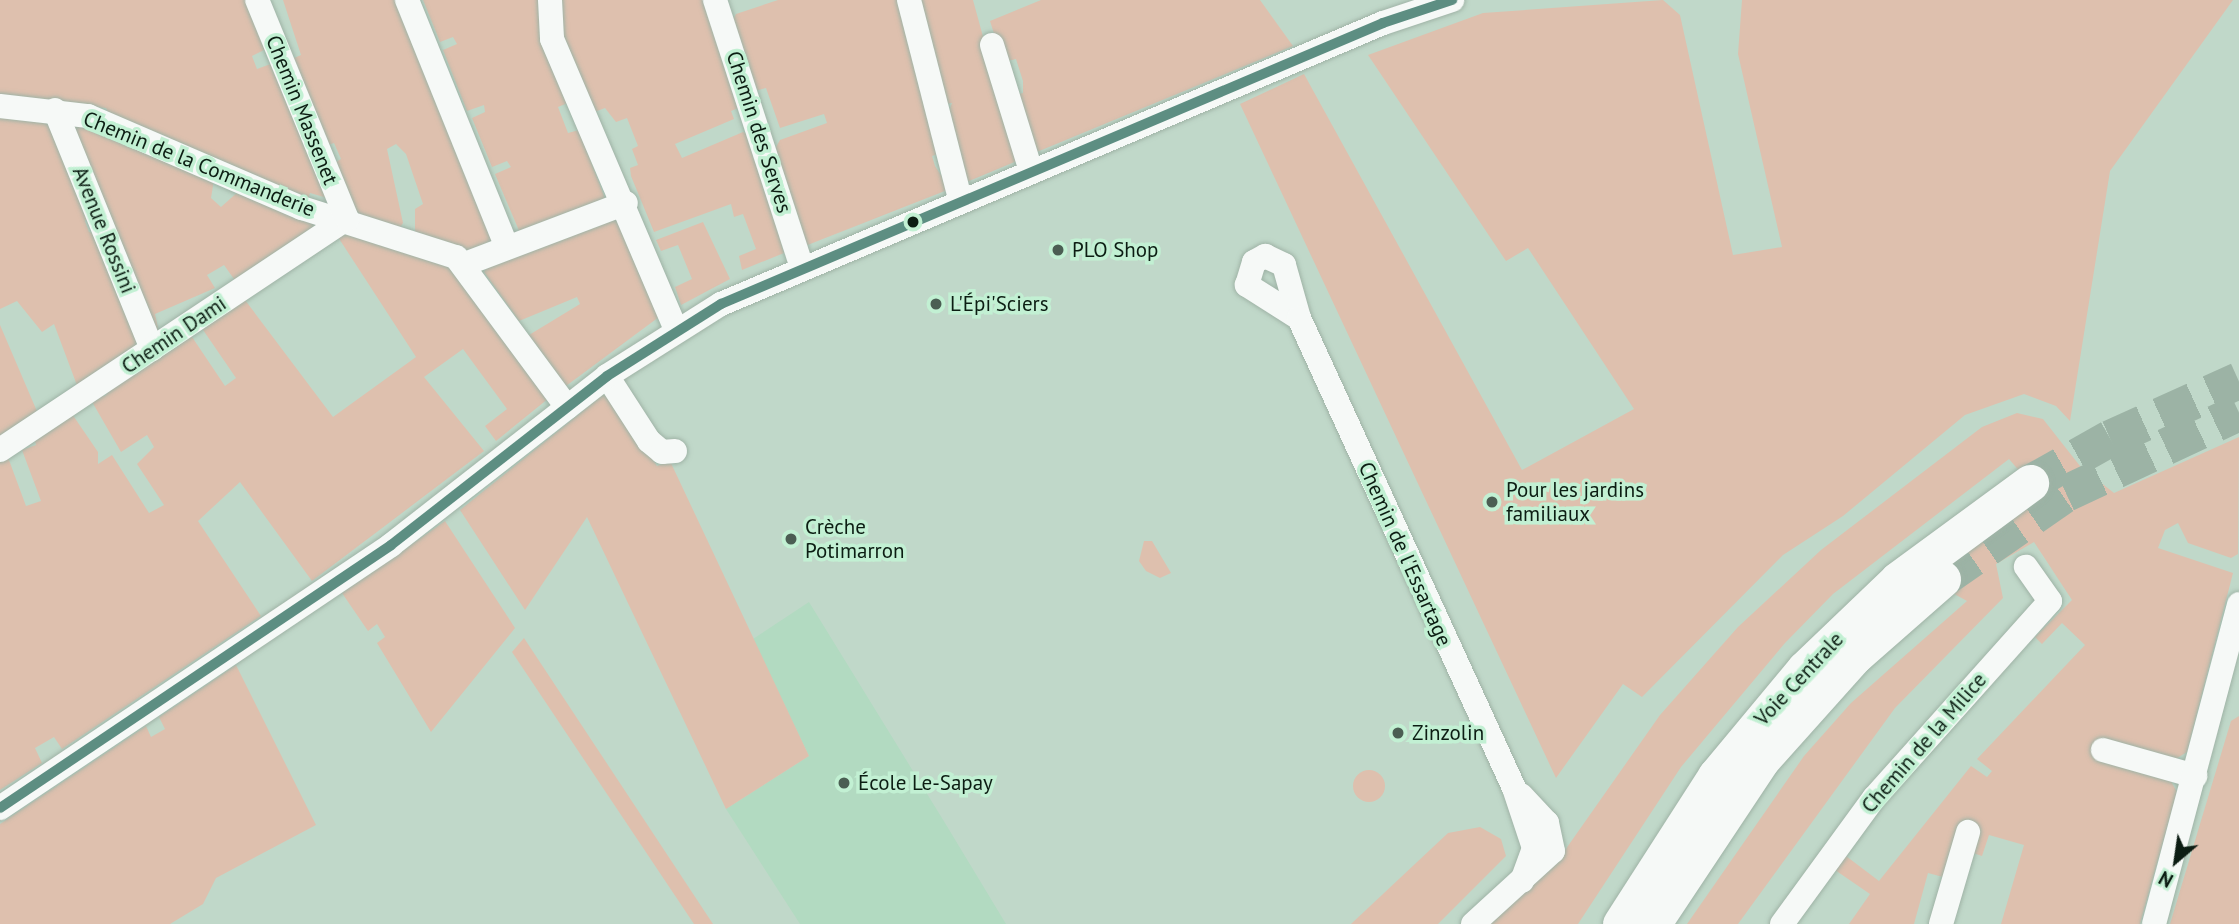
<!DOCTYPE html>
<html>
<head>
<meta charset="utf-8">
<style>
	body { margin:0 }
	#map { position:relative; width:2239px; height:924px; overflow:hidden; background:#c0d8c9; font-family:"PT Sans",sans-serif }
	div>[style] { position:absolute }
	.built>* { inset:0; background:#b2dac1 }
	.green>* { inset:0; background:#dec0ae }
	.round { border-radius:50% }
	.highway-tunnel>* { height:37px; margin-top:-18.5px; transform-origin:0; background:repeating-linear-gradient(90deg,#9cb3a5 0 37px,transparent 0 55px) }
	.roads { filter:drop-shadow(0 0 2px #9fb3a6) drop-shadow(0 0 2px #9fb3a6) }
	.minor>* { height:24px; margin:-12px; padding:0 12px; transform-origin:12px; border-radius:12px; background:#f6f9f7 }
	.highway>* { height:37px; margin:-18.5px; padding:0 18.5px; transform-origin:18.5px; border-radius:18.5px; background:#f6f9f7 }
	.bus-1>* { height:10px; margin:-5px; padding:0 5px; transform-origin:5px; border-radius:5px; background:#5d8e82 }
	.dots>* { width:19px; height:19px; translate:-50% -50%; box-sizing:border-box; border:4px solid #c2f0d3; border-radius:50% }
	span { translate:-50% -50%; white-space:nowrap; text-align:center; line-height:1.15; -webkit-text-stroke:7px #c2f0d3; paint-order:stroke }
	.street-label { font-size:21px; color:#0c1d13 }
	.poi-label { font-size:21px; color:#0c1d13 }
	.left { translate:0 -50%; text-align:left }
	.north { position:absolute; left:2141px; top:826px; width:70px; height:70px; -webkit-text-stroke:5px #c2f0d3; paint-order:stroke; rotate:209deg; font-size:19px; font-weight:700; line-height:28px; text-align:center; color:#0c1d13 }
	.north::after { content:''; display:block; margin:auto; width:24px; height:32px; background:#0c1d13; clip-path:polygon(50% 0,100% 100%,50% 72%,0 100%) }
</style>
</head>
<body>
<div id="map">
	<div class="built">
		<i style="clip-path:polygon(809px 602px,945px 823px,1006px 924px,800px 924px,726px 809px,809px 756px,753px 639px)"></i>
	</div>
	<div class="green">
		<i style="clip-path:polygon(0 0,251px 0,270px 47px,252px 56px,257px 69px,276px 62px,331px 199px,310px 193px,308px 200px,113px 121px,106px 108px,0 99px)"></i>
		<i style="clip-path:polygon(283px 0,398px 0,495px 234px,491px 242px,465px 252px,415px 233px,415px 209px,423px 204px,406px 154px,396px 144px,387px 149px,403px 223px,399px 229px,355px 213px,331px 165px,341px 159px,334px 143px,322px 147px,292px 59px,301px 55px)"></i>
		<i style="clip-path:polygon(423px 0,541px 0,570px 102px,558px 107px,568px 133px,579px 130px,606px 201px,520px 233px,495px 174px,511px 167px,507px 161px,492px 167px,472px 118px,485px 112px,484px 105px,467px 111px,443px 50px,457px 44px,453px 37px,440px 42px)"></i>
		<i style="clip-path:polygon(559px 0,708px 0,743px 106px,731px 111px,734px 119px,675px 144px,682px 158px,743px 132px,751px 135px,784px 253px,742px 270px,739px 256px,756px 249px,743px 214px,734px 217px,731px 204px,654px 232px,631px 176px,630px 168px,638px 165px,632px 149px,638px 146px,627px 118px,616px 122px,605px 108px,592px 113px,561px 31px)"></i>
		<i style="clip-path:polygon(778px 0,902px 0,940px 153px,932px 156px,935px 166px,950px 189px,805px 246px,773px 152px,780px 140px,827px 123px,824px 114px,780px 128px,766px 88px,755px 91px,731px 23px,736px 14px)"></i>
		<i style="clip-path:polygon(915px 0,973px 0,1017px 161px,962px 184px,946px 119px,952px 103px,944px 104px)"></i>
		<i style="clip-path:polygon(1041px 0,1260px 0,1293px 46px,1032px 154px,1013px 95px,1023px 93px,1023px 81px,1016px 59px,1003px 62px,990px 21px)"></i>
		<i style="clip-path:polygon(1663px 0,1680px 15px,1733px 255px,1782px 247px,1738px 54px,1742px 0,2233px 0,2110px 171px,2070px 421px,2056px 406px,2024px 394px,1965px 415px,1843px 516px,1783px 555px,1642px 697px,1623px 684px,1556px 778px,1240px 104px,1304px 74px,1522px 470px,1634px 409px,1528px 248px,1506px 261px,1368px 55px,1483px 13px)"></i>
		<i style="clip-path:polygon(0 114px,55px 125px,90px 212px,85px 221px,89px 232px,99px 234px,131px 315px,138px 351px,78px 388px,54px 324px,42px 332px,17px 301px,0 309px)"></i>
		<i style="clip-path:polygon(70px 117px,214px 180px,211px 198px,221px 207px,239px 191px,321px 220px,321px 230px,239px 286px,224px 265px,207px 275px,215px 288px,155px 314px,160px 337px)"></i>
		<i style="clip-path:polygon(623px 214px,663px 314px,566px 386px,529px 335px,580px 304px,577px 297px,519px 321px,484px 272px,490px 261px)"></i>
		<i style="clip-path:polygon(703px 222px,730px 279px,681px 305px,675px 287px,692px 279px,678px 245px,661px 251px,656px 240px)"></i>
		<i style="clip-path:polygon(346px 230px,444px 258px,549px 398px,496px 441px,485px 426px,507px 409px,463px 349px,424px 377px,484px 451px,312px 581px,240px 482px,198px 521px,261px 616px,62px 749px,54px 737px,35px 748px,42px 763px,0 790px,0 456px,6px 452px,26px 506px,41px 501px,22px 450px,36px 445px,33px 434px,70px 411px,98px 452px,98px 464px,112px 455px,149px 513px,164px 505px,137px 464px,154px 447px,147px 435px,121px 452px,91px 400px,95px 393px,105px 396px,120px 378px,188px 331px,225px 386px,236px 378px,199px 324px,242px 296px,333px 417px,416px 357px,336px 234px)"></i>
		<i style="clip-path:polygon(0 325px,39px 416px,0 443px)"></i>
		<i style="clip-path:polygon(609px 390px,657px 466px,670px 461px,809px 756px,726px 809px,587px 517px,525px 610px,460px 510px)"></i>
		<i style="clip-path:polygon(2017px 413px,2043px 419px,2080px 466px,2114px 493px,2239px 437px,2238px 554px,2231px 558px,2188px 543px,2178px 523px,2165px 530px,2158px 548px,2233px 573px,2187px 752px,2171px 762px,2168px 776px,2177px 792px,2140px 924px,2001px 924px,2024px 845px,1989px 835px,1982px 856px,1973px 853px,1943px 877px,1928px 873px,1914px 924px,1849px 924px,1870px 894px,1835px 870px,1846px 856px,1879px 881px,1971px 766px,1987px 777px,1992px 771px,1977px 759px,2085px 645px,2062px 623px,2042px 644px,2035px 637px,2072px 600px,2034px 542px,1996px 564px,2003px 598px,1895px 708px,1738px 924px,1687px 924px,1804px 756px,1851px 703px,1967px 601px,1949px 591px,1939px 564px,2021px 473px,2009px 459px,1833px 594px,1785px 643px,1681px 767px,1578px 924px,1485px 924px,1556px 863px,1660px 715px,1738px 627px,1821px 550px,1982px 427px)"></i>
		<i style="clip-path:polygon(445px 521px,515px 628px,431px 732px,377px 643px,385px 637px,377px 624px,368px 631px,342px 593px)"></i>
		<i style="clip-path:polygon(1144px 541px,1152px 541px,1171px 573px,1160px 578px,1146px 571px,1139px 561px)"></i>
		<i style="clip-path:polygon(524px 638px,713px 924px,694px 924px,512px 652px)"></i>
		<i style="clip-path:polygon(236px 665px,316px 825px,216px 878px,203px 904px,170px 924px,0 924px,0 824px,146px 726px,151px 737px,165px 729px,159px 717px)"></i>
		<i style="clip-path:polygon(2239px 716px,2239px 924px,2170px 924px,2231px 721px)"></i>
		<i class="round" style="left:1353px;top:770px;width:32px;height:32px"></i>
		<i style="clip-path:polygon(1480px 827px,1501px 839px,1506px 856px,1438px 924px,1351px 924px,1448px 833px)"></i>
	</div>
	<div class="highway-tunnel">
		<i style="left:2030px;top:483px;width:92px;rotate:-29.4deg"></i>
		<i style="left:2110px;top:438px;width:141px;rotate:-24.2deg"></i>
		<i style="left:1942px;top:579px;width:151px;rotate:-34.7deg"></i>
		<i style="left:2066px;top:493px;width:191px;rotate:-25.1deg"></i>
	</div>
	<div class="roads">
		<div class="minor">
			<i style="left:407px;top:0;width:266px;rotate:68deg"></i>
			<i style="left:550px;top:0;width:39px;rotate:87deg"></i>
			<i style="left:552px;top:39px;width:316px;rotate:66.9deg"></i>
			<i style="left:715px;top:0;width:279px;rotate:72deg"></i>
			<i style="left:909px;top:0;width:205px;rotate:75.6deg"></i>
			<i style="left:992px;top:45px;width:132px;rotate:72.8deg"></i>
			<i style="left:0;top:106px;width:89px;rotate:6.5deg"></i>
			<i style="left:88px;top:116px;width:233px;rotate:23.3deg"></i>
			<i style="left:302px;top:208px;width:162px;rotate:17.7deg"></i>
			<i style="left:456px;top:257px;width:187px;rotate:53.5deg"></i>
			<i style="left:55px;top:110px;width:258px;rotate:67.9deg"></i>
			<i style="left:465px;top:264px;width:172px;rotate:-20.8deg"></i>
			<i style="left:1299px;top:318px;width:62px;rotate:-147.6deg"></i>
			<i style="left:1247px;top:285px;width:24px;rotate:-73deg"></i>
			<i style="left:1254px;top:262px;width:13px;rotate:-29deg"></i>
			<i style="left:1265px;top:256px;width:21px;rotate:25deg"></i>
			<i style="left:1284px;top:265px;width:55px;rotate:74.2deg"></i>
			<i style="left:1299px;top:318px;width:517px;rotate:65.42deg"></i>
			<i style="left:1514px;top:788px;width:63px;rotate:71.6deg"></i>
			<i style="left:1534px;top:848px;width:35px;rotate:110deg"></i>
			<i style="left:607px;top:376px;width:77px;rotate:57.1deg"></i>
			<i style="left:649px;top:441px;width:17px;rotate:40deg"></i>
			<i style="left:662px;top:452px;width:13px;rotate:-4deg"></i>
			<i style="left:0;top:450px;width:417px;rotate:-33.7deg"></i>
			<i style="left:347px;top:219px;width:237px;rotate:-112.3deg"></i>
			<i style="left:2103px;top:750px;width:96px;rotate:15.8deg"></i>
			<i style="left:0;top:808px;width:471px;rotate:-33.9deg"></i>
			<i style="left:391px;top:545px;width:274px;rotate:-38deg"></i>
			<i style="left:607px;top:376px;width:135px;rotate:-32.3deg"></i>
			<i style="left:721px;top:304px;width:719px;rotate:-23deg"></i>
			<i style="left:1383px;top:23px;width:73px;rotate:-18.4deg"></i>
			<i style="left:1473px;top:924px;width:108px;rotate:-42.4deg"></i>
			<i style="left:1553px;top:851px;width:29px;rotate:-102deg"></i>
			<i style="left:1547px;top:823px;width:38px;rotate:-133deg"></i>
			<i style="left:1782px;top:924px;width:156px;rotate:-53.9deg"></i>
			<i style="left:1874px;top:798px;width:264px;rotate:-48.2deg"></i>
			<i style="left:2050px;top:601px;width:42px;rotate:-125.2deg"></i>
			<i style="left:1941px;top:924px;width:96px;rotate:-73.6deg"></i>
			<i style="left:2154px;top:924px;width:331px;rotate:-75.1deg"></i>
		</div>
		<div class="highway">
			<i style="left:1621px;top:924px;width:176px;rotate:-57.3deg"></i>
			<i style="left:1716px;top:776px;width:139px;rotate:-50.2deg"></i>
			<i style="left:1805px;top:669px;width:129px;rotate:-43.7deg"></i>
			<i style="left:1898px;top:580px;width:164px;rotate:-36.3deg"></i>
			<i style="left:1652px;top:924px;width:197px;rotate:-56.4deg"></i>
			<i style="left:1761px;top:760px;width:140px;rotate:-48.2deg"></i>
			<i style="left:1854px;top:656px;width:117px;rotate:-41.2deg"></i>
		</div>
	</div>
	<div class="bus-1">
		<i style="left:0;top:808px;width:471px;rotate:-33.9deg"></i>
		<i style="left:391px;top:545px;width:274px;rotate:-38deg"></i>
		<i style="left:607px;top:376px;width:135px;rotate:-32.3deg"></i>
		<i style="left:721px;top:304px;width:719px;rotate:-23deg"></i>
		<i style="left:1383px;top:23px;width:73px;rotate:-18.4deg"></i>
	</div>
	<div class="dots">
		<i style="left:913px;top:222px;background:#0c1d13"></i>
		<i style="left:1058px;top:250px;background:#4b5e53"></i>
		<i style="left:936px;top:304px;background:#4b5e53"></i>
		<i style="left:1492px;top:502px;background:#4b5e53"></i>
		<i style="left:791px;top:539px;background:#4b5e53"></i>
		<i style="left:1398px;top:733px;background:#4b5e53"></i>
		<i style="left:844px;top:783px;background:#4b5e53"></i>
	</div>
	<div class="street-label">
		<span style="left:302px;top:110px;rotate:68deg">Chemin Massenet</span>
		<span style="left:759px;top:132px;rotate:72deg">Chemin des Serves</span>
		<span style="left:199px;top:164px;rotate:22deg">Chemin de la Commanderie</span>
		<span style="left:104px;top:230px;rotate:68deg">Avenue Rossini</span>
		<span style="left:174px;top:335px;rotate:-34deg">Chemin Dami</span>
		<span style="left:1405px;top:554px;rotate:66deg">Chemin de l'Essartage</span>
		<span style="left:1799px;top:679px;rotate:-47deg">Voie Centrale</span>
		<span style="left:1924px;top:743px;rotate:-49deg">Chemin de la Milice</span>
	</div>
	<div class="poi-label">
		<span class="left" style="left:1072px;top:250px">PLO Shop</span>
		<span class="left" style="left:950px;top:304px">L'Épi'Sciers</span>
		<span class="left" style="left:1506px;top:502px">Pour les jardins<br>familiaux</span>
		<span class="left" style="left:805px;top:539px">Crèche<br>Potimarron</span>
		<span class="left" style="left:1412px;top:733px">Zinzolin</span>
		<span class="left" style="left:858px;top:783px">École Le-Sapay</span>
	</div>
	<div class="north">N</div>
</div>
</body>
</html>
